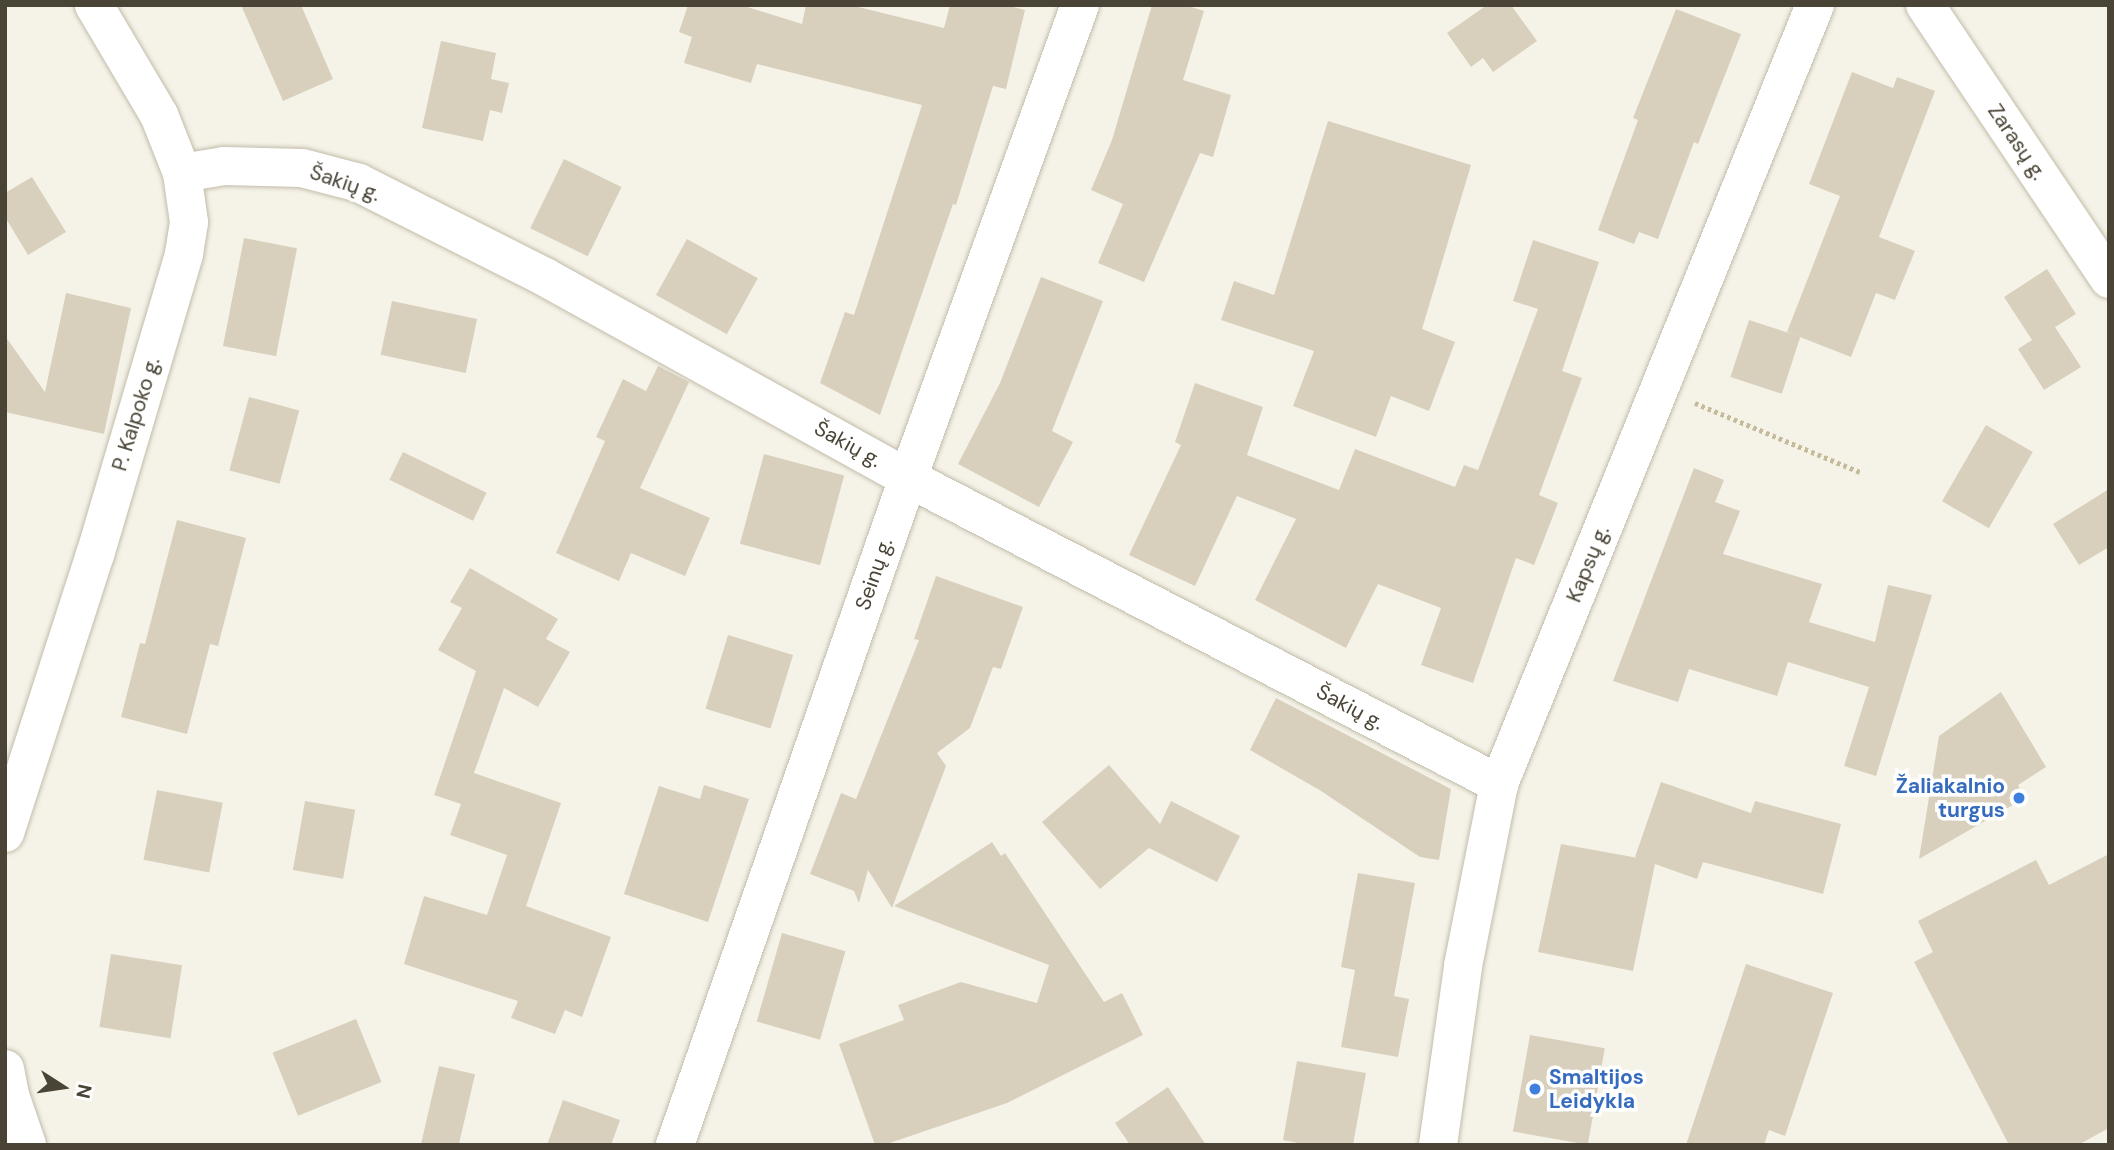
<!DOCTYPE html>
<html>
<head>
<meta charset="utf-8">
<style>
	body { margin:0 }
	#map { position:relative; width:2114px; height:1150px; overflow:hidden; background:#f5f3e8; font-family:"DM Sans",sans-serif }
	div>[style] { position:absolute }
	.building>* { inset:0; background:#d8d0bd; transform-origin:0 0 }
	.path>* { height:4.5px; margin-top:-2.25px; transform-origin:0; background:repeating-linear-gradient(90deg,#c5ba9a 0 3.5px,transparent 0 7px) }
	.roads { filter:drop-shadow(0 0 2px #c2bcaa) drop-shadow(0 0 2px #c2bcaa) }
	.minor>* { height:38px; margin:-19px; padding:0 19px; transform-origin:19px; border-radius:19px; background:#fff }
	.tertiary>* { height:38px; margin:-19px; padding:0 19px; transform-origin:19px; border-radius:19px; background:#fff }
	.dots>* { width:19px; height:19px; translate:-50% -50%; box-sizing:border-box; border:4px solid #fff; border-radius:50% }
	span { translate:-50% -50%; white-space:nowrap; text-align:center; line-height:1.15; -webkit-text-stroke:7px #fff; paint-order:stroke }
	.street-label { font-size:21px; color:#4a4436 }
	.shop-label { font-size:21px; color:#366cbe; font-weight:700 }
	.right { translate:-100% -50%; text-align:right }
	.left { translate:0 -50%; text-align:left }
	.frame { position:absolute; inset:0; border:7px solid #4a4436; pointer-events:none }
	.north { position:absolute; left:28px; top:1052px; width:70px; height:70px; -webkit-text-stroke:5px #fff; paint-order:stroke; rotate:102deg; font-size:19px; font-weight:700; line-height:28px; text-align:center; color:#4a4436 }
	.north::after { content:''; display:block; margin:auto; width:24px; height:32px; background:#4a4436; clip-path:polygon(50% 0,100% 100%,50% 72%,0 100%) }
</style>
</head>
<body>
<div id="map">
	<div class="building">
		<i style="clip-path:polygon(241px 5px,301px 5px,333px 79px,283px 101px)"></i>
		<i style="clip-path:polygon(688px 5px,741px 5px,802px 24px,806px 5px,850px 5px,944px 28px,950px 5px,1006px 5px,1025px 10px,1006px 89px,993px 86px,956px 205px,953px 204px,880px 415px,820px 383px,845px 312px,854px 315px,922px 105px,757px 64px,751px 83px,684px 63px,692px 37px,679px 32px)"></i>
		<i style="clip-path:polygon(1152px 5px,1185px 5px,1204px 11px,1183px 80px,1231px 95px,1213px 157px,1200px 153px,1144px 282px,1098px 263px,1123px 204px,1091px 190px,1112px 140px)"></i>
		<i style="clip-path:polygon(1487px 5px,1511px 5px,1537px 41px,1493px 72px,1483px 58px,1471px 67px,1447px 33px)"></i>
		<i style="clip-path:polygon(1676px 9px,1741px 34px,1698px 144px,1694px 142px,1658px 239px,1639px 232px,1634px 244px,1598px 230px,1638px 120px,1633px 118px)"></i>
		<i style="clip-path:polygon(441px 41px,496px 53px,491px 79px,509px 83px,502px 113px,490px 110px,483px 141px,422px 128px)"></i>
		<i style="clip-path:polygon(1852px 72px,1893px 88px,1897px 77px,1935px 91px,1879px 237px,1915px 251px,1895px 300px,1876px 293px,1851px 357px,1787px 332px,1840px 196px,1809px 184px)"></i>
		<i style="clip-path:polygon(1328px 121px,1471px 165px,1422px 329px,1455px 342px,1429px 411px,1391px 396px,1376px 437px,1293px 406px,1314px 351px,1221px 320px,1234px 281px,1274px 295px)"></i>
		<i style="left:564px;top:159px;width:64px;height:77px;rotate:26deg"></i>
		<i style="clip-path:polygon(32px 177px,66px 232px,28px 255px,5px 217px,5px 193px)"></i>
		<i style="left:244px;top:238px;width:54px;height:110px;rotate:11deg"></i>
		<i style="left:687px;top:239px;width:81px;height:64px;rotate:29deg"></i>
		<i style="clip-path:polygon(1533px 240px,1599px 262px,1562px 371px,1582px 378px,1539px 495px,1558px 503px,1534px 565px,1516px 558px,1473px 683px,1421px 665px,1441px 608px,1378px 584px,1346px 648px,1255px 600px,1296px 519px,1237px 496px,1195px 586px,1129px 555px,1181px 445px,1175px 442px,1195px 383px,1263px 407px,1247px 455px,1339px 490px,1355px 449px,1455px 487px,1464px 465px,1478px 470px,1538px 309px,1513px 301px)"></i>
		<i style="clip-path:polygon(2047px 269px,2076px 314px,2055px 327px,2081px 367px,2044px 390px,2018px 349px,2032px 340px,2004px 297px)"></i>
		<i style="clip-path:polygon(1041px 277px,1103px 301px,1052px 431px,1073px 442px,1039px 507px,958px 464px,1000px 383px)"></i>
		<i style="clip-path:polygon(66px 293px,131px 308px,104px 434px,5px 412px,5px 336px,45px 392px)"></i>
		<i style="left:392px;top:301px;width:87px;height:55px;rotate:12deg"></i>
		<i style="left:1749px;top:320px;width:54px;height:60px;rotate:18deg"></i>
		<i style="clip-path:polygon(658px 366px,689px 382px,640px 488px,710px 518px,685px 576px,631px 553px,619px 581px,556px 553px,605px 441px,596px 437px,623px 379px,646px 391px)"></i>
		<i style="left:249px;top:397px;width:52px;height:76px;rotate:15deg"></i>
		<i style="left:1986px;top:425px;width:54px;height:88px;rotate:30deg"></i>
		<i style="left:403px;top:452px;width:93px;height:31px;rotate:26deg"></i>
		<i style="left:764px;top:454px;width:83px;height:93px;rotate:15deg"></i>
		<i style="clip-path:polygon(1694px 468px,1724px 480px,1715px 502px,1740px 511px,1723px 554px,1822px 584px,1809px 622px,1875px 642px,1888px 585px,1932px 595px,1876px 776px,1844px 766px,1869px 687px,1788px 662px,1777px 696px,1689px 669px,1678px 702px,1613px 681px)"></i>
		<i style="clip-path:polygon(2109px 489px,2109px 547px,2079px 565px,2053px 524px)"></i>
		<i style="clip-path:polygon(177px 520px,246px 538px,218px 646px,210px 644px,187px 734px,121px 717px,140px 643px,145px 644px)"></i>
		<i style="clip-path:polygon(470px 568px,558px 619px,546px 639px,570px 652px,538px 707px,504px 688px,474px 773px,561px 803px,526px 906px,611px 937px,582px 1017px,565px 1010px,555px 1034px,511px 1018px,518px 1001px,404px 964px,424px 896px,487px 915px,507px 855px,450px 835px,461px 804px,434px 795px,476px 671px,438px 650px,462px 608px,450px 602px)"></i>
		<i style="clip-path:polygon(936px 576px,1023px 607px,1001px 669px,993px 667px,970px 728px,937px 753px,946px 766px,892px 908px,868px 870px,859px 903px,854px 891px,810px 874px,841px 793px,856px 799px,919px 640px,914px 639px)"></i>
		<i style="left:728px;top:635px;width:68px;height:77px;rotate:17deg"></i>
		<i style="clip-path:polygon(2001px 692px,2046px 767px,2018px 785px,2025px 798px,1919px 859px,1939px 736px)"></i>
		<i style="clip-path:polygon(1276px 698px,1451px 789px,1439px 860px,1420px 857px,1321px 791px,1250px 750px)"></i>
		<i style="clip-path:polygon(1109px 765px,1160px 824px,1171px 801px,1240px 836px,1217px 882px,1149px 848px,1100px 889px,1042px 822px)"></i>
		<i style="clip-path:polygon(1661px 782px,1751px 813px,1755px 801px,1841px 824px,1823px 894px,1703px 862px,1697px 879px,1655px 864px,1633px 971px,1538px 952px,1561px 844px,1638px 858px,1635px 857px)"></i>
		<i style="clip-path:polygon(704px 785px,749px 799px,708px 922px,624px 894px,659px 786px,700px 799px)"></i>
		<i style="left:157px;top:790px;width:67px;height:71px;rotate:11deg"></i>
		<i style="left:305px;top:801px;width:51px;height:70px;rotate:10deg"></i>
		<i style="clip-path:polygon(992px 842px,1001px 856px,1005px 853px,1104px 1002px,1122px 993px,1143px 1035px,1007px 1103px,884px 1145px,875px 1145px,839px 1044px,904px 1020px,898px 1005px,961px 982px,1037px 1003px,1049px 965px,894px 906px)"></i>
		<i style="clip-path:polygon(2109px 854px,2109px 1128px,2078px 1145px,2009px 1145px,1914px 962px,1933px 952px,1918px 921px,2036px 860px,2049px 885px)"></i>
		<i style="clip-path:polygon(1358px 873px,1415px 883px,1394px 996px,1409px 999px,1398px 1057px,1341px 1047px,1355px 970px,1341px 967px)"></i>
		<i style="left:782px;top:933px;width:66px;height:92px;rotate:16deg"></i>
		<i style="left:111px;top:954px;width:72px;height:74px;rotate:9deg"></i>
		<i style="clip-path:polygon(1746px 964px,1833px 993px,1785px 1136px,1769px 1130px,1764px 1145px,1686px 1145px)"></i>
		<i style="left:356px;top:1019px;width:68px;height:90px;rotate:68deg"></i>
		<i style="left:1530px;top:1035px;width:76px;height:98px;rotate:10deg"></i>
		<i style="clip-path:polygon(1297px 1061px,1366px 1073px,1353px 1145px,1308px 1145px,1283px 1140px)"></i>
		<i style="left:439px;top:1066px;width:37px;height:81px;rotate:13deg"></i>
		<i style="clip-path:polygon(1168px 1087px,1206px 1145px,1130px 1145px,1115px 1123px)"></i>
		<i style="clip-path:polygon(563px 1100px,620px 1120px,611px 1145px,547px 1145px)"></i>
	</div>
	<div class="path">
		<i style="left:1695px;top:403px;width:181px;rotate:22.7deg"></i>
	</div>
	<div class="roads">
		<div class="minor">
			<i style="left:1925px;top:5px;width:330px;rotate:56.1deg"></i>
			<i style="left:182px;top:173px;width:43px;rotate:-9.5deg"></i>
			<i style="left:224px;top:166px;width:78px;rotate:1.5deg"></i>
			<i style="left:302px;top:168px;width:59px;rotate:14.7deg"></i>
			<i style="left:359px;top:183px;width:208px;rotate:26.8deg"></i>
			<i style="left:545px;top:277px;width:415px;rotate:29deg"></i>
			<i style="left:908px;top:478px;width:666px;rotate:27.37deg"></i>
			<i style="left:675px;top:1145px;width:707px;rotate:-70.74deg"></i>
			<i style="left:908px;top:478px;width:503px;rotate:-70.02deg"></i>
			<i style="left:1438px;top:1145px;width:181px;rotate:-82deg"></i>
			<i style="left:1463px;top:966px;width:186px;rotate:-78.8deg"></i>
			<i style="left:1499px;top:784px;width:841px;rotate:-67.92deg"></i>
		</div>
		<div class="tertiary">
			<i style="left:5px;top:833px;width:292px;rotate:-72.1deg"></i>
			<i style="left:95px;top:555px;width:314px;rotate:-73.5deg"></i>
			<i style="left:184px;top:254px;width:32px;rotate:-81deg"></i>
			<i style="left:189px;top:222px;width:49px;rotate:-98.1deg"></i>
			<i style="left:182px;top:173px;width:62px;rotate:-111.6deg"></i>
			<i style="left:159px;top:115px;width:128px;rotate:-120.6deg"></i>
			<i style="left:5px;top:1069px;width:26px;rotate:79deg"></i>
			<i style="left:10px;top:1095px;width:53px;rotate:71.2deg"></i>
		</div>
	</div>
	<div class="dots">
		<i style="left:2019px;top:798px;background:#3f7fe0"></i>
		<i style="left:1535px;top:1089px;background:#3f7fe0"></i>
	</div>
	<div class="street-label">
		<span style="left:2017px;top:142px;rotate:56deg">Zarasų g.</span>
		<span style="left:345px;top:183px;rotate:19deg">Šakių g.</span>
		<span style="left:136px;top:414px;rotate:-73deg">P. Kalpoko g.</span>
		<span style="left:848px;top:444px;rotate:29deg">Šakių g.</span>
		<span style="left:1588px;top:564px;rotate:-68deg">Kapsų g.</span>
		<span style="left:874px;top:574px;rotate:-71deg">Seinų g.</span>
		<span style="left:1350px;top:707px;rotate:28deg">Šakių g.</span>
	</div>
	<div class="shop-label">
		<span class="right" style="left:2005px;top:798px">Žaliakalnio<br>turgus</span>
		<span class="left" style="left:1549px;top:1089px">Smaltijos<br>Leidykla</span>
	</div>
	<div class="frame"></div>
	<div class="north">N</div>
</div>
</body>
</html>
